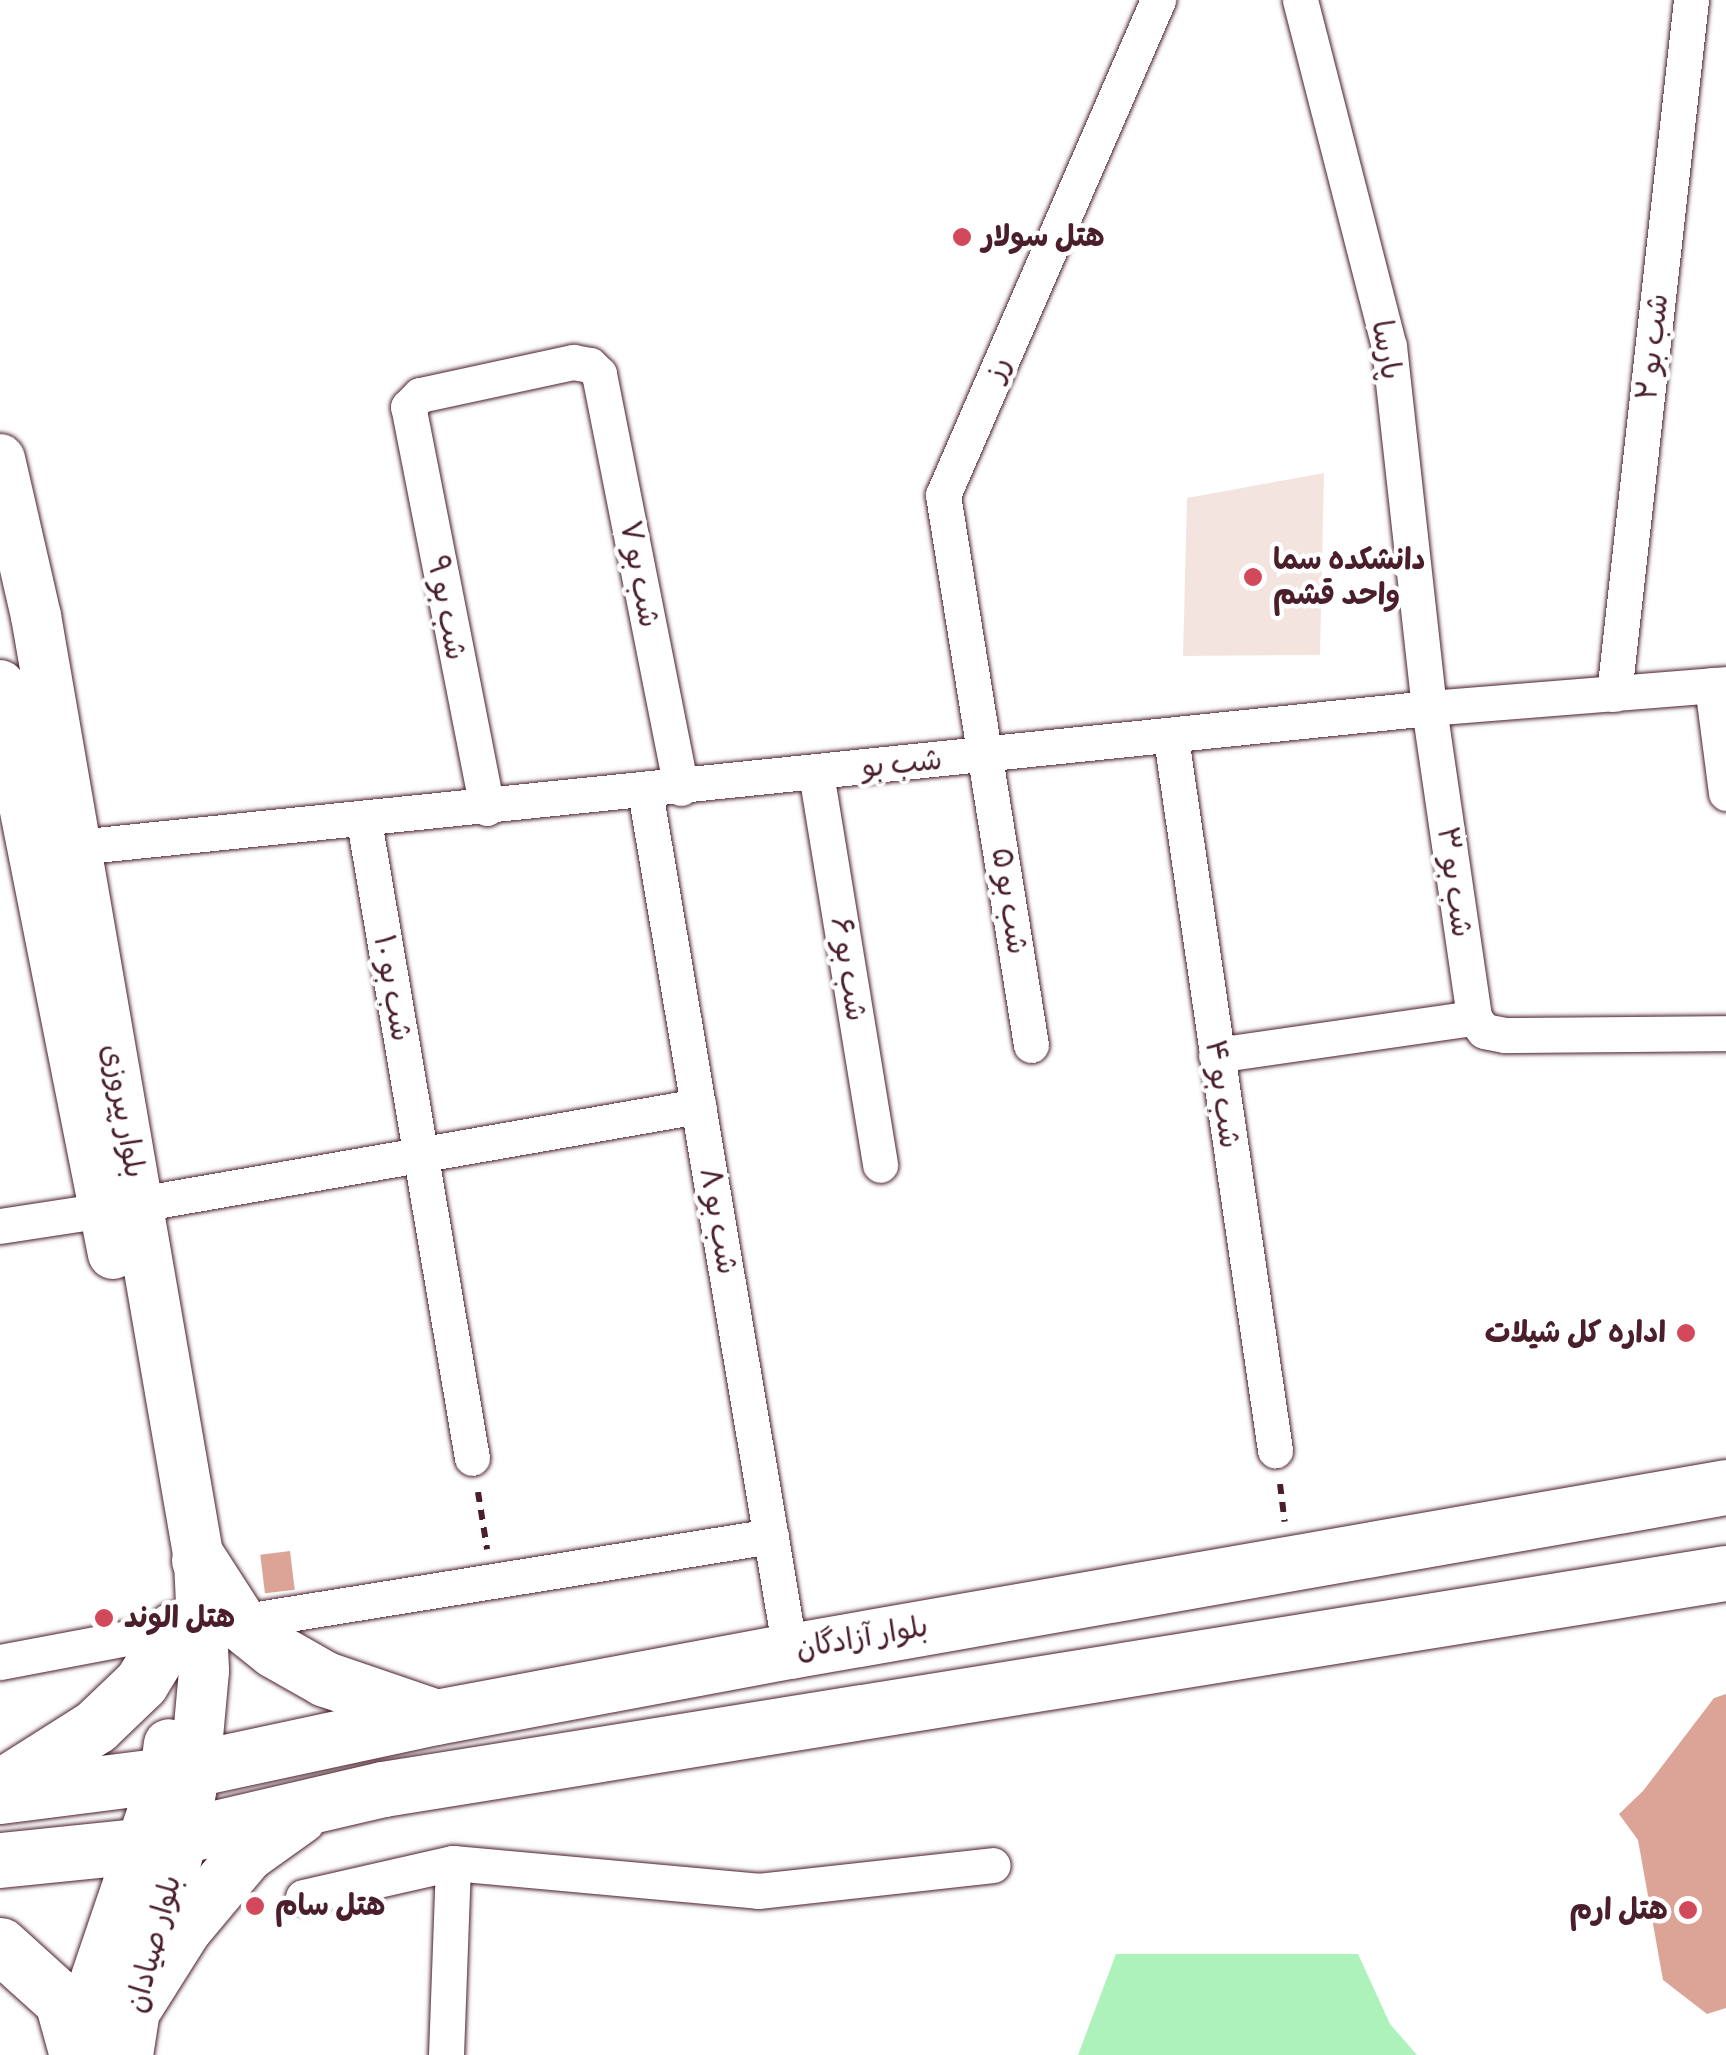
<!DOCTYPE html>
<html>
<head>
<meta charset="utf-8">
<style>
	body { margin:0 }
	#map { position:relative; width:1726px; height:2055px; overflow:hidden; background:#fff; font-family:Pangolin,"Playpen Sans Arabic",sans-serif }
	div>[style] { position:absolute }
	.built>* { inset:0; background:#f4e4e0 }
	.green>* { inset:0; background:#adf1bb }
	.building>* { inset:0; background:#dca497; transform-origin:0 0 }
	.path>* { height:6px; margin-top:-3px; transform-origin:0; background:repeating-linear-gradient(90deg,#4a1f2b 0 10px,transparent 0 18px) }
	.roads { filter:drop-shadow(0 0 2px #4a1f2b) drop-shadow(0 0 2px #4a1f2b) }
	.street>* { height:35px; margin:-17.5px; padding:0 17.5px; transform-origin:17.5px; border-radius:17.5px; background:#fff }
	.secondary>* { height:50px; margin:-25px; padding:0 25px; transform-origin:25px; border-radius:25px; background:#fff }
	.primary>* { height:55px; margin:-27.5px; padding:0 27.5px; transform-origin:27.5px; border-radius:27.5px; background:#fff }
	.dots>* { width:28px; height:28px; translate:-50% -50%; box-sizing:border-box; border:5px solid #fff; border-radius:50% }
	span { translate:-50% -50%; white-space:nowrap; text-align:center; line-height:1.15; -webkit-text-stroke:9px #fff; paint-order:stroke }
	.poi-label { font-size:30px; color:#4a1f2b; font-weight:700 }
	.left { translate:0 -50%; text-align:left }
	.right { translate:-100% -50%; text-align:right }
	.street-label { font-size:30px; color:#4a1f2b }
</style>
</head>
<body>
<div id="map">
	<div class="built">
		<i style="clip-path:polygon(1324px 473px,1320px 655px,1183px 656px,1187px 498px)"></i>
	</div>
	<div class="green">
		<i style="clip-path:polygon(1116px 1954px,1358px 1954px,1390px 2024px,1417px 2055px,1078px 2055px)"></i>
	</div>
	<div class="building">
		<i style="left:290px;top:1551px;width:39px;height:30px;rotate:83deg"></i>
		<i style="clip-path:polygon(1726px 1694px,1726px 2008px,1707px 2014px,1663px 1980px,1638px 1840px,1619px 1814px,1643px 1791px,1714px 1698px)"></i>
	</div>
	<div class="path">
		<i style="left:1280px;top:1484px;width:38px;rotate:83deg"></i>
		<i style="left:478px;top:1492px;width:58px;rotate:81deg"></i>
	</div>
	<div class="roads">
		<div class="street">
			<i style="left:1300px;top:0;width:357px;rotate:75.6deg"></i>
			<i style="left:1389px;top:346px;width:364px;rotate:83.7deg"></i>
			<i style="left:1429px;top:708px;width:313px;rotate:81.7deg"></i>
			<i style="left:1474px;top:1018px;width:16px;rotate:52deg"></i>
			<i style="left:1484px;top:1031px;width:21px;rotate:11deg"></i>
			<i style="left:1505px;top:1035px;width:221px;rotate:-0.5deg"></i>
			<i style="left:1712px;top:685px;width:109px;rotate:82.6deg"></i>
			<i style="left:1614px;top:694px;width:698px;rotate:-83.67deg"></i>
			<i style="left:1171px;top:738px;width:720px;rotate:81.69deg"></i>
			<i style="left:816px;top:773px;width:397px;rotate:80.7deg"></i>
			<i style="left:645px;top:791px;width:872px;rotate:80.43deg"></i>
			<i style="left:487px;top:808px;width:409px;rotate:-101.1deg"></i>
			<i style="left:408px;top:407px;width:17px;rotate:-45deg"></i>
			<i style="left:420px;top:395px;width:157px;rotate:-12.2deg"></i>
			<i style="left:573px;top:362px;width:17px;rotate:10deg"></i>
			<i style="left:590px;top:365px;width:13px;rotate:45deg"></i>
			<i style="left:599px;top:374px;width:422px;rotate:78.8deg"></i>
			<i style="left:364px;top:821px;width:646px;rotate:80.38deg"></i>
			<i style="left:77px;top:847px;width:1359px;rotate:-5.87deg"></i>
			<i style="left:1429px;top:708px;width:298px;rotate:-4.6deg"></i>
			<i style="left:1031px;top:1045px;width:557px;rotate:-99.09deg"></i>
			<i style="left:943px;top:495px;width:540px;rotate:-66.52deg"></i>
			<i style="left:1216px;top:1055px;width:261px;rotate:-8.2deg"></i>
			<i style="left:139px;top:1204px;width:568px;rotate:-9.94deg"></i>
			<i style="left:0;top:1226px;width:106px;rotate:-8.7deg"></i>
			<i style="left:239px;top:1622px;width:539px;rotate:-9.18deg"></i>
			<i style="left:0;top:1662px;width:177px;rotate:-10.7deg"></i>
			<i style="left:303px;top:1897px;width:154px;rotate:-12.8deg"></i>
			<i style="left:453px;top:1863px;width:306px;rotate:5.2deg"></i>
			<i style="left:758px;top:1891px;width:236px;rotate:-6.3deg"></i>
			<i style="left:446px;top:2055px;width:192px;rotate:-87.9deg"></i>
		</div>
		<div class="secondary">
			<i style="left:0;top:459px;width:161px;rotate:77.1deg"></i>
			<i style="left:36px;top:616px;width:958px;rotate:80.2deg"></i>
			<i style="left:199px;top:1560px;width:111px;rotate:87.4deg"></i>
			<i style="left:204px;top:1671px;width:98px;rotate:95.2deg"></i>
			<i style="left:195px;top:1769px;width:65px;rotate:99.8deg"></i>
			<i style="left:184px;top:1833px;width:178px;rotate:105.7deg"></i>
			<i style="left:136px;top:2004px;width:52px;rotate:98.9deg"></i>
			<i style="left:0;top:685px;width:580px;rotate:78.77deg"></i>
			<i style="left:81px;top:2055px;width:54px;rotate:-82.6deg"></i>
			<i style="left:88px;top:2001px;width:239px;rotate:-71.2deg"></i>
			<i style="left:165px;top:1775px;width:31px;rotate:-83deg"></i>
		</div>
		<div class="primary">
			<i style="left:199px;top:1560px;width:74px;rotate:57.2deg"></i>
			<i style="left:239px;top:1622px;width:45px;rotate:38.7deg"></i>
			<i style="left:274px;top:1650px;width:59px;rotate:29.6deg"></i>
			<i style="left:325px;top:1679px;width:114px;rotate:18.9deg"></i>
			<i style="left:0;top:1787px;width:114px;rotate:-32.4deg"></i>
			<i style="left:96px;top:1726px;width:62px;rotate:-43.7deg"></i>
			<i style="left:141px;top:1683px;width:63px;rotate:-58.6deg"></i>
			<i style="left:0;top:1796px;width:166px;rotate:-7.3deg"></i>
			<i style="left:165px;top:1775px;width:277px;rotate:-12.1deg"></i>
			<i style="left:436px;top:1717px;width:360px;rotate:-10.6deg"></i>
			<i style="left:790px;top:1651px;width:950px;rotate:-9.94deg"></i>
			<i style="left:0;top:1860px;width:139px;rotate:-5.8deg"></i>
			<i style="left:138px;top:1846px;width:252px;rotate:-13.1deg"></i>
			<i style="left:383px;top:1789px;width:1360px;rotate:-9.14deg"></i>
			<i style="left:0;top:1945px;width:84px;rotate:42.1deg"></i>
			<i style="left:62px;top:2001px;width:56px;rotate:74.5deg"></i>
			<i style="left:136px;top:2004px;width:90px;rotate:-57.7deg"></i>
			<i style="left:184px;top:1928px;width:97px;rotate:-50deg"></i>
			<i style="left:246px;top:1854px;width:65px;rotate:-35.6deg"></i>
		</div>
	</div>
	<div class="dots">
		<i style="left:962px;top:237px;background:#d1495b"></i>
		<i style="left:1253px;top:577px;background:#d1495b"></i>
		<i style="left:1686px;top:1333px;background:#d1495b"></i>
		<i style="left:104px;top:1618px;background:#d1495b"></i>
		<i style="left:255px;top:1906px;background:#d1495b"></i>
		<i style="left:1688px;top:1910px;background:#d1495b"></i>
	</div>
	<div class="poi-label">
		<span class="left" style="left:982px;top:237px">هتل سولار</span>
		<span class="left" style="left:1273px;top:577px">دانشکده سما<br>واحد قشم</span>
		<span class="right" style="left:1666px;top:1333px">اداره کل شیلات</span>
		<span class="left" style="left:124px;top:1618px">هتل الوند</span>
		<span class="left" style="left:275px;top:1906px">هتل سام</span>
		<span class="right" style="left:1668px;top:1910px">هتل ارم</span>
	</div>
	<div class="street-label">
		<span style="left:1653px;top:347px;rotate:-84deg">شب بو ۲</span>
		<span style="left:1386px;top:350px;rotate:80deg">پارسا</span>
		<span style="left:998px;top:369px;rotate:-67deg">رز</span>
		<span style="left:639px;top:574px;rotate:79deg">شب بو ۷</span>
		<span style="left:446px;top:608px;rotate:79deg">شب بو ۹</span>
		<span style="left:902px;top:764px;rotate:-6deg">شب بو</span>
		<span style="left:1454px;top:882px;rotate:82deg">شب بو ۳</span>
		<span style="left:1009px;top:901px;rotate:81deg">شب بو ۵</span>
		<span style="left:848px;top:969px;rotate:81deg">شب بو ۶</span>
		<span style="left:392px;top:988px;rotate:80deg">شب بو ۱۰</span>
		<span style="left:1222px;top:1094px;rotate:82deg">شب بو ۴</span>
		<span style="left:123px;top:1111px;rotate:80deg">بلوار پیروزی</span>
		<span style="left:718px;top:1221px;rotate:80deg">شب بو ۸</span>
		<span style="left:862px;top:1638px;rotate:-10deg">بلوار آزادگان</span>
		<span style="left:154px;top:1944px;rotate:-75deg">بلوار صیادان</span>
	</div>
</div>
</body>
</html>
